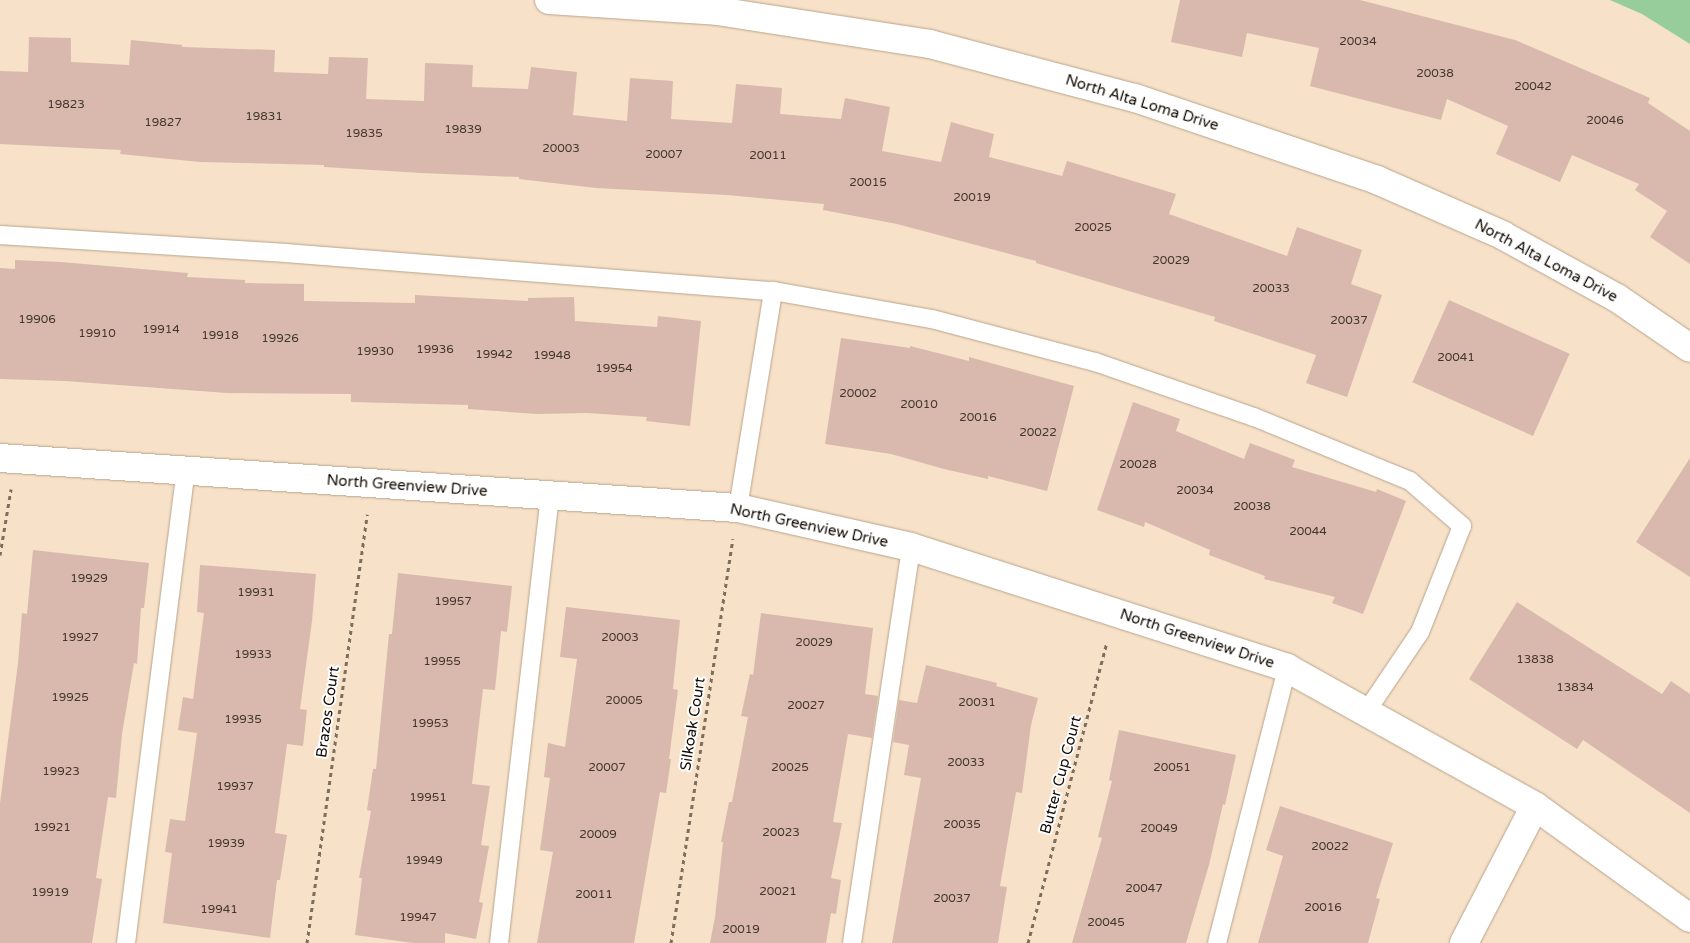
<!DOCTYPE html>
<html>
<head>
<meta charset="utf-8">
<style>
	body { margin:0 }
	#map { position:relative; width:1690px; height:943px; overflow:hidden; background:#f7e1c8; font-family:"Varela Round",sans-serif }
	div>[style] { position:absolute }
	.green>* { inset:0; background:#97cc9b }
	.building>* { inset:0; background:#d9b9ad; transform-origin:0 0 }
	.path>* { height:3px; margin-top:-1.5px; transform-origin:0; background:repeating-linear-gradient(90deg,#7d6f5f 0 4px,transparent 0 8px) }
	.roads { filter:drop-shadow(0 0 1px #b8a48c) drop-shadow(0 0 1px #b8a48c) }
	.lane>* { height:18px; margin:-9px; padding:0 9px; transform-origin:9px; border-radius:9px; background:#fff }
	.street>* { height:28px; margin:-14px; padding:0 14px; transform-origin:14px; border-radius:14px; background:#fff }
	span { translate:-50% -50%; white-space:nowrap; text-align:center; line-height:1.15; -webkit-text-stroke:4px #fff; paint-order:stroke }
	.number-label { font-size:12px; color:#43362e }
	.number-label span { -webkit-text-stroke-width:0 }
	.street-label { font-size:15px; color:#110a03 }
</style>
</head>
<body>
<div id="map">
	<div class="green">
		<i style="clip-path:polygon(1610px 0,1690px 0,1690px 44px,1642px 14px)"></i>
	</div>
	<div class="building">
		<i style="clip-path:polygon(1180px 0,1360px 0,1515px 40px,1650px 98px,1648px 103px,1690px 131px,1690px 264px,1650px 237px,1667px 211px,1635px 190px,1639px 184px,1572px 155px,1560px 182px,1496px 154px,1508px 126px,1447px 99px,1441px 120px,1310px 86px,1319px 48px,1247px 33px,1242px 57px,1171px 42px)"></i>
		<i style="clip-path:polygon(29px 37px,71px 38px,71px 62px,129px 65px,131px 40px,182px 45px,182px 47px,275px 50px,274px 72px,328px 74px,329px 57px,368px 58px,366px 99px,424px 101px,425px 63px,473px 65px,472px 87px,528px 89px,531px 67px,577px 72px,573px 115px,627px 121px,630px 78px,673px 81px,671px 119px,732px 123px,736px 84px,782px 88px,780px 114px,841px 119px,845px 98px,890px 107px,882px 151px,941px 162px,951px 122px,994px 134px,989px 157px,1062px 176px,1067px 161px,1176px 194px,1169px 214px,1287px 256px,1297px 227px,1362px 250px,1351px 284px,1382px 295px,1347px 397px,1306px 383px,1316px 355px,1214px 321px,1215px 317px,1036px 263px,1036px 261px,897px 224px,823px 210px,824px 204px,727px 195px,596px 188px,519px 179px,519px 177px,421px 173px,324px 167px,324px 165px,200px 162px,120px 154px,121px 150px,0 144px,0 71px,28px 72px)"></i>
		<i style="clip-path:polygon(15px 260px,61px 262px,188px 273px,187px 277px,245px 280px,245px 283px,304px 284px,304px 301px,415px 303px,415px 295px,528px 301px,528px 298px,574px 297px,575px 321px,657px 327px,658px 316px,701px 321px,690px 426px,646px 421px,647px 417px,587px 413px,537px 414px,468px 409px,468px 405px,351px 402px,351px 394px,227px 393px,65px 381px,0 379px,0 268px,15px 269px)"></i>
		<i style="left:1449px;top:300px;width:132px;height:90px;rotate:24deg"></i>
		<i style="clip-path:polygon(841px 338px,910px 348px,910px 346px,969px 361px,969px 357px,1074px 386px,1047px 491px,988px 476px,988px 479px,944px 469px,891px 454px,825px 444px)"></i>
		<i style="clip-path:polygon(1133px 402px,1180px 419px,1176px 431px,1244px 459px,1250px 443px,1295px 460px,1292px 467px,1376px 492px,1377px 489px,1406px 501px,1363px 614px,1332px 603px,1335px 597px,1264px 579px,1265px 576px,1209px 555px,1210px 550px,1145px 522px,1144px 527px,1097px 510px)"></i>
		<i style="clip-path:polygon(1690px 458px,1690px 577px,1636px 542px)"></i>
		<i style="clip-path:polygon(33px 550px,149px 563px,144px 608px,141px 608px,137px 664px,134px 663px,122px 734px,116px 798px,108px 797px,96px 878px,102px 879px,92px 943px,0 943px,0 803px,18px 663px,22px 613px,27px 614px)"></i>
		<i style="clip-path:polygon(200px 565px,316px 574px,312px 621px,300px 709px,307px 710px,303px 746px,287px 744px,275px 833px,287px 835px,280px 880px,277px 880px,270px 938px,163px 923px,172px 853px,165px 852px,170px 819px,185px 821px,197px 733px,178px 730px,183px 697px,193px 699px,204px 613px,197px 612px)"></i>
		<i style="clip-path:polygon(398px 573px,512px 586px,507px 632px,501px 631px,495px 690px,483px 689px,472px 784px,490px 786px,481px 845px,489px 846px,479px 902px,483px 903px,476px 939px,445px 933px,445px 943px,413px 943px,355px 935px,362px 878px,359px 878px,371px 811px,367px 810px,373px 769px,376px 769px,389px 634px,392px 634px)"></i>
		<i style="clip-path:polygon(1517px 602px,1662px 694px,1671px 681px,1690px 694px,1690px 813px,1583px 740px,1577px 749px,1469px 679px)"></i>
		<i style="clip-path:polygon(566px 607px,680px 620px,673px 689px,678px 690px,669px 759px,671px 759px,666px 793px,660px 792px,634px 943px,537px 943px,553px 852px,540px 850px,550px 778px,544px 777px,548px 743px,565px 747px,577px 659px,560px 657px)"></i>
		<i style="clip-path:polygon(761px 613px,873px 628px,865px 694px,878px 696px,872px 738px,848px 734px,833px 822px,842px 823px,831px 878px,841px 880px,836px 914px,831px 913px,826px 943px,710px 943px,715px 917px,723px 842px,721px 842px,729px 802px,732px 802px,748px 717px,741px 716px,750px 674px,753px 675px)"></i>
		<i style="clip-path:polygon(926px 665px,997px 683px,996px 686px,1038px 698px,1031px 725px,1022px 793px,1016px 792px,1000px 886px,1007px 887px,998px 943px,892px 943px,921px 778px,904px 775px,909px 745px,893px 742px,899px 700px,917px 703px)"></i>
		<i style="clip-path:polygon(1119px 730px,1236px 755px,1225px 805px,1223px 804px,1209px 865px,1186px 943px,1072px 943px,1102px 838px,1098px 837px,1112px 781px,1109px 780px)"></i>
		<i style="clip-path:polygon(1280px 806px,1393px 843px,1376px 898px,1380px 899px,1368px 943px,1258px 943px,1283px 856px,1266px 850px)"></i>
	</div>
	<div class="path">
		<i style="left:0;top:555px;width:67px;rotate:-80.5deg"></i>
		<i style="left:307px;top:943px;width:433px;rotate:-82deg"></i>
		<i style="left:671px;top:943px;width:409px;rotate:-81.3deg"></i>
		<i style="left:1028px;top:943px;width:311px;rotate:-75.3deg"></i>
	</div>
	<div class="roads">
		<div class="lane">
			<i style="left:0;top:235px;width:286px;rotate:3.6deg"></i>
			<i style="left:285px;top:253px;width:489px;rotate:4.5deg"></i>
			<i style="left:773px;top:291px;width:161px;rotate:10deg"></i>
			<i style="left:932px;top:319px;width:169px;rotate:14.8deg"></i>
			<i style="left:1095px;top:362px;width:168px;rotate:19.1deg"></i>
			<i style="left:1254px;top:417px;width:169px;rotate:22.3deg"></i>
			<i style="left:1410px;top:481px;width:69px;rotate:40.9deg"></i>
			<i style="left:1462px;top:526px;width:114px;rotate:111.6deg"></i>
			<i style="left:1420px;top:632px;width:97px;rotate:124deg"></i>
			<i style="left:738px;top:508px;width:220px;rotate:-80.8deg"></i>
			<i style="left:126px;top:943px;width:476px;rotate:-82.8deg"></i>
			<i style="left:499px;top:943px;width:450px;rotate:-83.5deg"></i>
			<i style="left:852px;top:943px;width:400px;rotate:-81.5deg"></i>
			<i style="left:1217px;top:943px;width:284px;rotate:-75.7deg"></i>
		</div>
		<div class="street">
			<i style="left:549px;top:0;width:168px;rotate:3.7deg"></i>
			<i style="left:717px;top:11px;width:216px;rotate:8.8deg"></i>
			<i style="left:930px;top:44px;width:212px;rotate:14.8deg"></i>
			<i style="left:1135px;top:98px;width:256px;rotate:18.7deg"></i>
			<i style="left:1377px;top:180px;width:137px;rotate:23.7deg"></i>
			<i style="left:1502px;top:235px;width:131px;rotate:28.7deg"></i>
			<i style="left:1617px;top:298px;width:88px;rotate:34.4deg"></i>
			<i style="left:0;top:458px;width:740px;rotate:3.88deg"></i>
			<i style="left:738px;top:508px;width:177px;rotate:12.7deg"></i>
			<i style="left:911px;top:547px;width:395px;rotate:17.8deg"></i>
			<i style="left:1287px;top:668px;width:284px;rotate:29.1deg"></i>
			<i style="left:1535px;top:806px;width:191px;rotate:35.9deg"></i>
			<i style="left:1464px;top:943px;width:154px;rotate:-62.6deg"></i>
		</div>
	</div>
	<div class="number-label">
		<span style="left:1358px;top:42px">20034</span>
		<span style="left:1435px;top:74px">20038</span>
		<span style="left:1533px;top:87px">20042</span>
		<span style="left:66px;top:105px">19823</span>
		<span style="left:264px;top:117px">19831</span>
		<span style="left:1605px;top:121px">20046</span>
		<span style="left:163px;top:123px">19827</span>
		<span style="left:463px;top:130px">19839</span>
		<span style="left:364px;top:134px">19835</span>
		<span style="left:561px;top:149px">20003</span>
		<span style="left:664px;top:155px">20007</span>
		<span style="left:768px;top:156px">20011</span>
		<span style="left:868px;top:183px">20015</span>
		<span style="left:972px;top:198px">20019</span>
		<span style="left:1093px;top:228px">20025</span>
		<span style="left:1171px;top:261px">20029</span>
		<span style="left:1271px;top:289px">20033</span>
		<span style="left:37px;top:320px">19906</span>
		<span style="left:1349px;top:321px">20037</span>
		<span style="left:161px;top:330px">19914</span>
		<span style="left:97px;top:334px">19910</span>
		<span style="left:220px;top:336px">19918</span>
		<span style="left:280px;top:339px">19926</span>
		<span style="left:435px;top:350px">19936</span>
		<span style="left:375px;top:352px">19930</span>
		<span style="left:494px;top:355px">19942</span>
		<span style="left:552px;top:356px">19948</span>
		<span style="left:1456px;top:358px">20041</span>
		<span style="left:614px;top:369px">19954</span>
		<span style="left:858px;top:394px">20002</span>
		<span style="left:919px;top:405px">20010</span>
		<span style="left:978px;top:418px">20016</span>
		<span style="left:1038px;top:433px">20022</span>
		<span style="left:1138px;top:465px">20028</span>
		<span style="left:1195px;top:491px">20034</span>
		<span style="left:1252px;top:507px">20038</span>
		<span style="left:1308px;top:532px">20044</span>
		<span style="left:89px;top:579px">19929</span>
		<span style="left:256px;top:593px">19931</span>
		<span style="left:453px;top:602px">19957</span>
		<span style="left:80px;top:638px">19927</span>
		<span style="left:620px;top:638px">20003</span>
		<span style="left:814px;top:643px">20029</span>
		<span style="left:253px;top:655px">19933</span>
		<span style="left:1535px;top:660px">13838</span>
		<span style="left:442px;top:662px">19955</span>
		<span style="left:1575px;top:688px">13834</span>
		<span style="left:70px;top:698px">19925</span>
		<span style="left:624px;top:701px">20005</span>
		<span style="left:977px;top:703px">20031</span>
		<span style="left:806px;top:706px">20027</span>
		<span style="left:243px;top:720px">19935</span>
		<span style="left:430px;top:724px">19953</span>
		<span style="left:966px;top:763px">20033</span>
		<span style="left:607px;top:768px">20007</span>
		<span style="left:790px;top:768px">20025</span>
		<span style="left:1172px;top:768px">20051</span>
		<span style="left:61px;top:772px">19923</span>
		<span style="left:235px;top:787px">19937</span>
		<span style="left:428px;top:798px">19951</span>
		<span style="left:962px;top:825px">20035</span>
		<span style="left:52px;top:828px">19921</span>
		<span style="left:1159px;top:829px">20049</span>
		<span style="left:781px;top:833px">20023</span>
		<span style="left:598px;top:835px">20009</span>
		<span style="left:226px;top:844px">19939</span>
		<span style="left:1330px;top:847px">20022</span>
		<span style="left:424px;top:861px">19949</span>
		<span style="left:1144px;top:889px">20047</span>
		<span style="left:778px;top:892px">20021</span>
		<span style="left:50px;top:893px">19919</span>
		<span style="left:594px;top:895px">20011</span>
		<span style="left:952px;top:899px">20037</span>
		<span style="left:1323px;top:908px">20016</span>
		<span style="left:219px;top:910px">19941</span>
		<span style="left:418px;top:918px">19947</span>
		<span style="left:1106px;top:923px">20045</span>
		<span style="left:741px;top:930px">20019</span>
	</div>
	<div class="street-label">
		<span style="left:1142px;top:103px;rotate:17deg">North Alta Loma Drive</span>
		<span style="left:1546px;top:261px;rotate:28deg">North Alta Loma Drive</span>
		<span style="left:407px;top:486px;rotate:4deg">North Greenview Drive</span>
		<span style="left:809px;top:526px;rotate:12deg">North Greenview Drive</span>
		<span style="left:1197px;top:639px;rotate:18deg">North Greenview Drive</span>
		<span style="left:328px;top:712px;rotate:-82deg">Brazos Court</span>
		<span style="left:693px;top:724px;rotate:-81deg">Silkoak Court</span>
		<span style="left:1061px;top:775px;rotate:-75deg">Butter Cup Court</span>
	</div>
</div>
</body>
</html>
